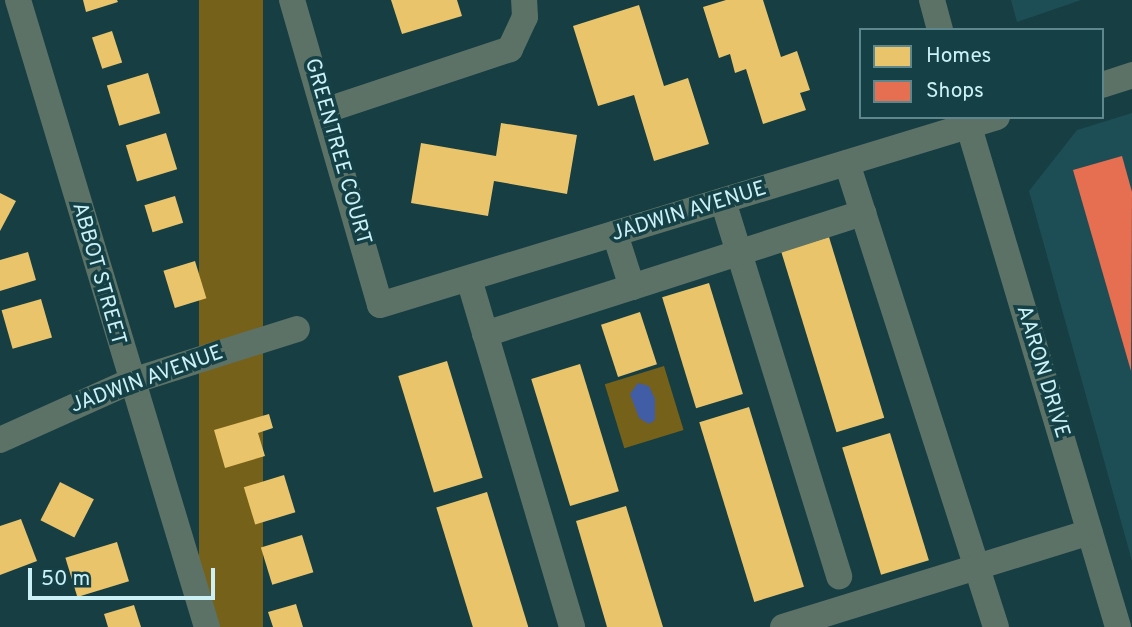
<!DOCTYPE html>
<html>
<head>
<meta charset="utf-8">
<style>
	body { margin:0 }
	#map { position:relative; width:1132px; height:627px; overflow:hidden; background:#163e43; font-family:Overpass,sans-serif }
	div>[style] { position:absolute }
	.built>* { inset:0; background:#1e4e55 }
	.green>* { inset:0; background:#756119; transform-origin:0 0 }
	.water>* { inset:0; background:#415da6 }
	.homes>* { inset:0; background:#e9c46a; transform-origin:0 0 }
	.shops>* { inset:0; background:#e76f51 }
	.minor>* { height:26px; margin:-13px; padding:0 13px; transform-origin:13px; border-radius:13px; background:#5d7266 }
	span { translate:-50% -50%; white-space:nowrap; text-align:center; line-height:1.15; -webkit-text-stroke:7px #144046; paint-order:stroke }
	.street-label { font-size:21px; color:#cbf1f7 }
	.legend { position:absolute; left:859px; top:28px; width:245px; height:91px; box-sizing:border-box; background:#144046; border:2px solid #5d878d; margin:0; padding:9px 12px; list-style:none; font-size:21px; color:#cbf1f7 }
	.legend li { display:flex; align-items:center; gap:14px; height:35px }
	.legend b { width:35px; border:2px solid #5d878d }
	.scale { position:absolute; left:28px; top:568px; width:187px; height:32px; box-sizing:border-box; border:4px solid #cbf1f7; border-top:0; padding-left:9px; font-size:21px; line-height:24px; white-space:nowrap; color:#cbf1f7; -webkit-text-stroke:5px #144046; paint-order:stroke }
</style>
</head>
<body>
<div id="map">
	<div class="built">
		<i style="clip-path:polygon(1011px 0,1081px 0,1017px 22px)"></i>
		<i style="clip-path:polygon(1132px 113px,1132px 561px,1029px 191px,1077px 130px)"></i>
	</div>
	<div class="green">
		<i style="left:199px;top:0;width:64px;height:654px"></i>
		<i style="left:664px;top:366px;width:67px;height:62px;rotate:73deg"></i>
	</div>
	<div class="water">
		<i style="clip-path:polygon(638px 383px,649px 386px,655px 399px,655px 420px,649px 424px,639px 418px,630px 394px)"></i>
	</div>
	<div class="homes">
		<i style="clip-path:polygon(83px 0,117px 0,118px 2px,86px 12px)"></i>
		<i style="clip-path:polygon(391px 0,457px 0,462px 16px,402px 34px)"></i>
		<i style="clip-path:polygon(726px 0,763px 0,781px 57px,797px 51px,810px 90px,800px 93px,806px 110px,763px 124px,746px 69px,735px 73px,730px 54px,719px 58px,703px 7px)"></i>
		<i style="clip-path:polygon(639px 5px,664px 86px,688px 78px,709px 144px,654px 161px,634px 95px,598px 106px,573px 26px)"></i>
		<i style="left:112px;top:31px;width:33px;height:21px;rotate:72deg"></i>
		<i style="left:148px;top:73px;width:42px;height:43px;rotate:73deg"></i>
		<i style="clip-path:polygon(501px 123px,577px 135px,567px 194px,494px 181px,488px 216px,411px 203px,421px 143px,496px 156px)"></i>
		<i style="left:166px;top:133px;width:38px;height:42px;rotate:73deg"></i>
		<i style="clip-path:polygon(0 193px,16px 201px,0 231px)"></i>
		<i style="left:175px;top:196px;width:28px;height:32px;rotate:73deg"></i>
		<i style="left:829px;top:237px;width:189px;height:50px;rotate:73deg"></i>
		<i style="clip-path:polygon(28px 252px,36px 280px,0 291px,0 260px)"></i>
		<i style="left:195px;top:261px;width:39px;height:33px;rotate:73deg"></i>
		<i style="left:709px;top:283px;width:116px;height:49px;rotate:73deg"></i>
		<i style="left:41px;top:299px;width:40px;height:41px;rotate:74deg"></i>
		<i style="left:640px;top:312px;width:55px;height:41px;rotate:72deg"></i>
		<i style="left:447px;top:361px;width:122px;height:51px;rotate:73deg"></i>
		<i style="left:580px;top:364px;width:133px;height:51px;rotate:73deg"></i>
		<i style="left:749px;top:407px;width:188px;height:52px;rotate:73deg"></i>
		<i style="clip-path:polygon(269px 414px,273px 428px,258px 433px,265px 456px,225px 468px,214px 430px)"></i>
		<i style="left:890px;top:433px;width:133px;height:50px;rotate:73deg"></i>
		<i style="left:284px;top:475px;width:39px;height:42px;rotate:73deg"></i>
		<i style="left:60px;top:482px;width:38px;height:43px;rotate:27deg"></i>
		<i style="left:487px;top:492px;width:141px;height:53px;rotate:73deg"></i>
		<i style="clip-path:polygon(626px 506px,663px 627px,607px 627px,576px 521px)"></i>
		<i style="clip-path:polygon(21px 519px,37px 561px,0 575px,0 526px)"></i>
		<i style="left:302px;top:535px;width:39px;height:43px;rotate:73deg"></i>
		<i style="left:117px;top:542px;width:41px;height:54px;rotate:73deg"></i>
		<i style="clip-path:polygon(296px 604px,303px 627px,273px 627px,268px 612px)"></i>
		<i style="clip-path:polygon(134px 605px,141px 627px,108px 627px,104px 614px)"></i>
	</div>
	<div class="shops">
		<i style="clip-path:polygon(1122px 156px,1132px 192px,1131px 371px,1073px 170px)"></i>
	</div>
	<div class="minor">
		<i style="left:18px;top:0;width:655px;rotate:73.23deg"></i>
		<i style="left:292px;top:0;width:317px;rotate:73.9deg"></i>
		<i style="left:380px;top:305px;width:645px;rotate:-16.95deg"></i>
		<i style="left:932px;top:0;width:31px;rotate:75deg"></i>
		<i style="left:1102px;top:85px;width:32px;rotate:-18deg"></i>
		<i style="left:327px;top:110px;width:193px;rotate:-18.4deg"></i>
		<i style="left:510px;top:49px;width:35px;rotate:-65deg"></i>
		<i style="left:525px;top:17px;width:17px;rotate:-93deg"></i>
		<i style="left:966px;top:117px;width:532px;rotate:73.4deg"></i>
		<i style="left:847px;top:163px;width:487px;rotate:72.2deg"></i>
		<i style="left:723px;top:201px;width:393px;rotate:72.8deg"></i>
		<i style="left:469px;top:279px;width:363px;rotate:73.5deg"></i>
		<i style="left:632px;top:287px;width:243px;rotate:-17.8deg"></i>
		<i style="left:485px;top:334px;width:154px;rotate:-17.7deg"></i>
		<i style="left:632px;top:287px;width:56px;rotate:-107.8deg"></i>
		<i style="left:0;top:440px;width:141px;rotate:-24.2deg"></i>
		<i style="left:129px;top:382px;width:176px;rotate:-17.5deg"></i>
		<i style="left:783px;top:627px;width:321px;rotate:-17.2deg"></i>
	</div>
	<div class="street-label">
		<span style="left:337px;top:152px;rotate:74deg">GREENTREE COURT</span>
		<span style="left:689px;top:212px;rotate:-17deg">JADWIN AVENUE</span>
		<span style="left:98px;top:274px;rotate:74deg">ABBOT STREET</span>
		<span style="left:1042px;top:372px;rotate:73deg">AARON DRIVE</span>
		<span style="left:147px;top:380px;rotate:-20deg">JADWIN AVENUE</span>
	</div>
	<ul class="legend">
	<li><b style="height:19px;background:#e9c46a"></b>Homes</li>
	<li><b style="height:19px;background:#e76f51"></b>Shops</li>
	</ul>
	<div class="scale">50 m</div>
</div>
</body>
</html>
